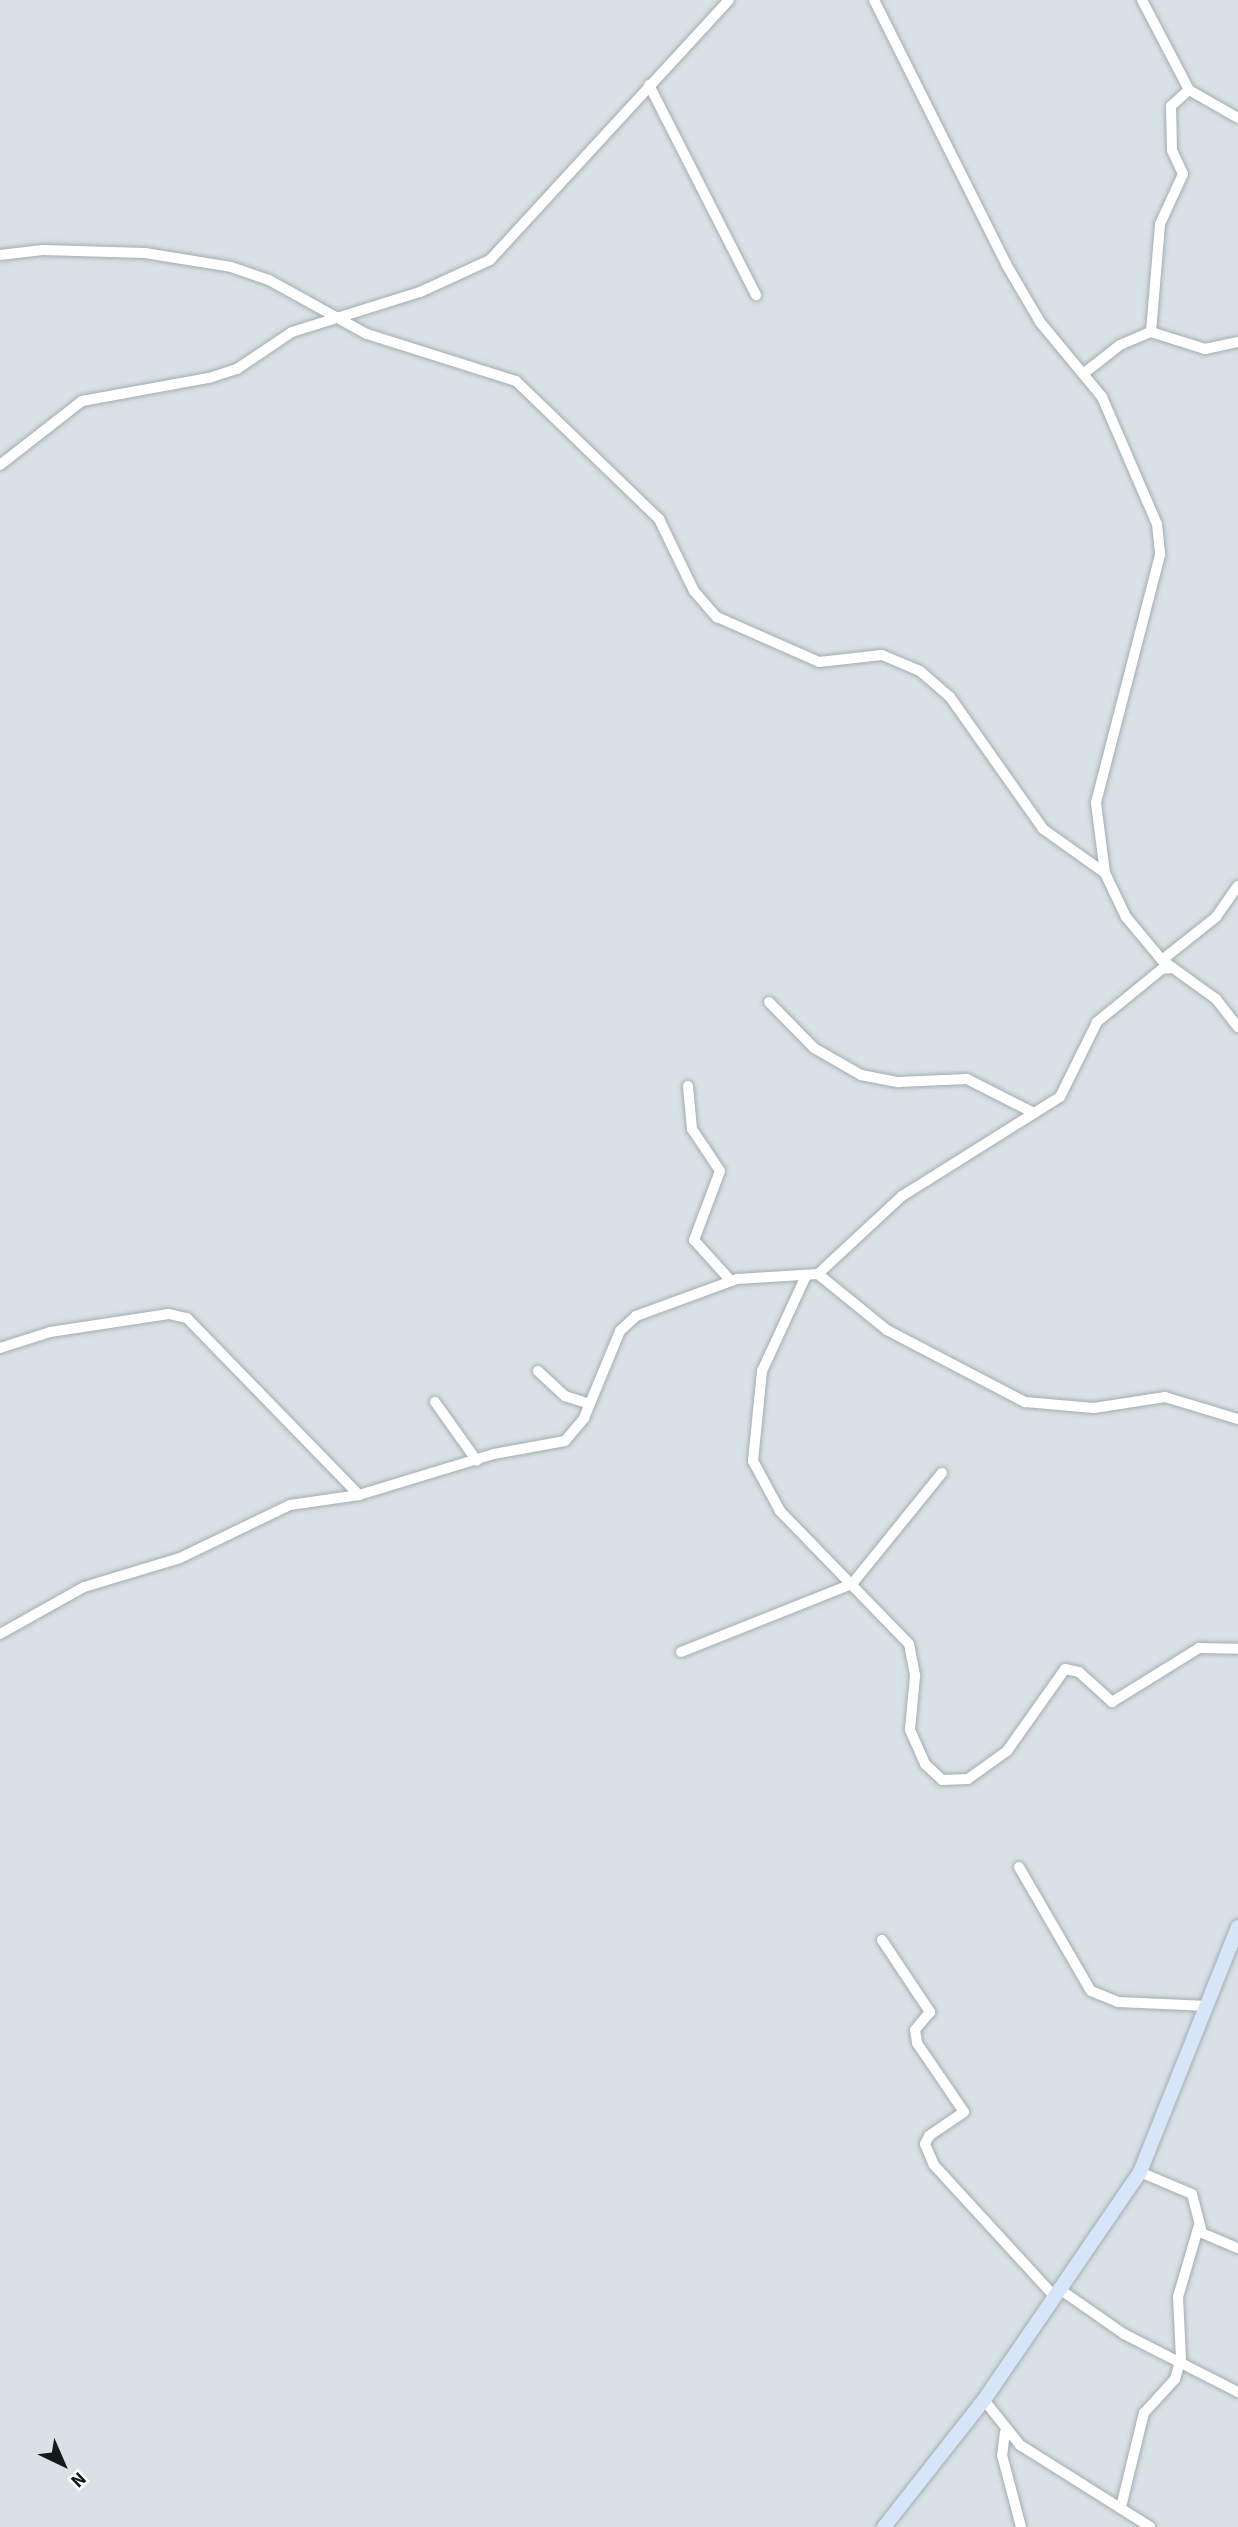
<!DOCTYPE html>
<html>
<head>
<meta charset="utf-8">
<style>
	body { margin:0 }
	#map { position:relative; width:1238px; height:2527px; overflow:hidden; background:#d8e1e5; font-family:"Source Sans 3",sans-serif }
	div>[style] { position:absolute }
	.roads { filter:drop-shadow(0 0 2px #a4acb0) drop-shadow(0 0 2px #a4acb0) }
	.minor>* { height:10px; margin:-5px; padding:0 5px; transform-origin:5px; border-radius:5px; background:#fff }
	.major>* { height:14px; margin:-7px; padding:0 7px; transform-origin:7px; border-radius:7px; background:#d7e5f9 }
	span { translate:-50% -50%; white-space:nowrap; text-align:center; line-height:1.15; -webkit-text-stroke:5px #fff; paint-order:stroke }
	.north { position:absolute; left:28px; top:2429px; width:70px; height:70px; -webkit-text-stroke:5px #fff; paint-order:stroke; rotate:136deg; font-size:19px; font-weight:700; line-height:28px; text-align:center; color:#16191a }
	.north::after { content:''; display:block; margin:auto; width:24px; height:32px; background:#16191a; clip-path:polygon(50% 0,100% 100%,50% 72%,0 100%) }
</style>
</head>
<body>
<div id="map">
	<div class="roads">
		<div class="minor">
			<i style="left:874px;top:0;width:295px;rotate:63.4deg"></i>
			<i style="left:1006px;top:264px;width:67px;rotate:59.6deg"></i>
			<i style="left:1040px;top:322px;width:97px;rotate:50.4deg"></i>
			<i style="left:1102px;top:397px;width:138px;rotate:66.6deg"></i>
			<i style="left:1157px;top:524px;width:31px;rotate:84deg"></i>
			<i style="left:1160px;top:555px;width:256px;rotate:104.5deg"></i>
			<i style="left:1096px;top:803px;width:71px;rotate:82.7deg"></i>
			<i style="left:1142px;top:0;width:102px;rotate:62.4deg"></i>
			<i style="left:1189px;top:90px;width:56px;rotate:29.7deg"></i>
			<i style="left:649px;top:85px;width:236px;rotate:63deg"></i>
			<i style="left:0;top:255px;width:43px;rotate:-6.6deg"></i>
			<i style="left:43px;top:250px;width:102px;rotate:1.7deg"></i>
			<i style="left:145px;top:253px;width:87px;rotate:9.2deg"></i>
			<i style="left:231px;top:267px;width:40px;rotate:18.9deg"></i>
			<i style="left:269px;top:280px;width:112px;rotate:28.9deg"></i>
			<i style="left:367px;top:334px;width:156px;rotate:17.5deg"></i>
			<i style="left:516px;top:381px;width:199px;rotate:44deg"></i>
			<i style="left:659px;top:519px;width:80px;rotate:64.1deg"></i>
			<i style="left:694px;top:591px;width:35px;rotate:49deg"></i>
			<i style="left:717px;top:617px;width:111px;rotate:23.8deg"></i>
			<i style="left:819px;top:662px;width:63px;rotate:-6.3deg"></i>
			<i style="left:882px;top:655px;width:41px;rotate:22.8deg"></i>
			<i style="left:920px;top:671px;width:40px;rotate:41deg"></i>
			<i style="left:950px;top:697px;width:161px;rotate:54.8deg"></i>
			<i style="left:1043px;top:829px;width:76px;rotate:35.4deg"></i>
			<i style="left:1105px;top:873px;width:49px;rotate:64.5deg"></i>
			<i style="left:1126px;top:917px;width:56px;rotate:50.1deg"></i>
			<i style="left:1162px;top:960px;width:67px;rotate:35.8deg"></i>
			<i style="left:1216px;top:999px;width:36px;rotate:52deg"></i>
			<i style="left:1151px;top:332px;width:57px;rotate:17.5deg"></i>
			<i style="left:1205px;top:349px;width:34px;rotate:-12deg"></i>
			<i style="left:1083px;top:374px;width:47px;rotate:-38.1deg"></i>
			<i style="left:1120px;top:345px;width:34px;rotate:-23deg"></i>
			<i style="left:1151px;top:332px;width:108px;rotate:-85.2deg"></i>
			<i style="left:1160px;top:224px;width:55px;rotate:-65.3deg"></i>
			<i style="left:1183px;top:174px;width:26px;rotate:-115deg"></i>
			<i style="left:1172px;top:150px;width:44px;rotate:-91.3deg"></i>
			<i style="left:1171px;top:106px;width:24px;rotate:-42deg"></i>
			<i style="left:0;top:465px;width:104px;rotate:-38deg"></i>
			<i style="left:82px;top:401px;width:129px;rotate:-10.3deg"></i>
			<i style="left:209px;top:378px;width:29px;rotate:-18deg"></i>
			<i style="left:237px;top:369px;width:66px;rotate:-33.9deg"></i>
			<i style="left:292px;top:332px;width:134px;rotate:-17.4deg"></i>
			<i style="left:420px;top:292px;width:77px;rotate:-24.6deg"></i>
			<i style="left:490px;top:260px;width:353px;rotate:-47.4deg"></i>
			<i style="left:1162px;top:960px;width:69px;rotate:-38.5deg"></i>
			<i style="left:1216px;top:917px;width:38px;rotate:-55deg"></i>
			<i style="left:769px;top:1002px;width:64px;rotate:45.6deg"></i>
			<i style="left:814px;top:1048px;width:54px;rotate:29.9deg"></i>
			<i style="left:861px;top:1075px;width:38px;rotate:11deg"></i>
			<i style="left:898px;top:1082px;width:69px;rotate:-2.5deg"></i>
			<i style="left:967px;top:1079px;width:75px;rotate:26.9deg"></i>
			<i style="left:688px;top:1086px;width:43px;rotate:84.7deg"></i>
			<i style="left:692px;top:1129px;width:50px;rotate:56.3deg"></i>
			<i style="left:720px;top:1171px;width:74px;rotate:110.6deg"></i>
			<i style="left:694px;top:1240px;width:55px;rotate:47.9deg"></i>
			<i style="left:818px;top:1274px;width:89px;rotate:39.1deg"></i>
			<i style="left:887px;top:1330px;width:156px;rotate:27.6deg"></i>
			<i style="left:1025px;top:1402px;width:69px;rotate:5deg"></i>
			<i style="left:1094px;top:1408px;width:72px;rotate:-8.8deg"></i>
			<i style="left:1165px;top:1397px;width:76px;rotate:16.8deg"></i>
			<i style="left:805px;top:1278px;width:102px;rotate:114.8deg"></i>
			<i style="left:762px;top:1371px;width:90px;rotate:95.7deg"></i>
			<i style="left:753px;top:1461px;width:57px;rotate:61.6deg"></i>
			<i style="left:780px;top:1511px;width:185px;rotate:45.9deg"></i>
			<i style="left:909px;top:1644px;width:33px;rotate:79deg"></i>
			<i style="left:915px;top:1676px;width:54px;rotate:95.3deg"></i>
			<i style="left:910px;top:1730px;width:37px;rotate:66deg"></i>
			<i style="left:925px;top:1764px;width:23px;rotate:43deg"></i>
			<i style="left:942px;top:1780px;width:26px;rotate:-2deg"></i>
			<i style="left:968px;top:1779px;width:48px;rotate:-35.7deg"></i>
			<i style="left:1007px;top:1751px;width:100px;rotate:-54.7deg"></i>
			<i style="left:1065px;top:1669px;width:14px;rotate:12deg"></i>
			<i style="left:1079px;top:1672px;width:45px;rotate:42.3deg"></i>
			<i style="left:1112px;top:1702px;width:102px;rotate:-31.8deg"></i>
			<i style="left:1199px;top:1648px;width:39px;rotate:1deg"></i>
			<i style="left:0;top:1348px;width:52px;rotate:-17.7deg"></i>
			<i style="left:50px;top:1332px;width:120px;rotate:-8.6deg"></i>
			<i style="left:169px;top:1314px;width:18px;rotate:13deg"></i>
			<i style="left:187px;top:1318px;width:247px;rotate:45.8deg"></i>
			<i style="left:538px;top:1371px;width:37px;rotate:43deg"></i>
			<i style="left:565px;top:1396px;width:26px;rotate:18deg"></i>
			<i style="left:435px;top:1402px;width:72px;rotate:54.6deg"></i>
			<i style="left:0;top:1634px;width:96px;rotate:-29.2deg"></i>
			<i style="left:84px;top:1587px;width:100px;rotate:-16.8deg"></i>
			<i style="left:180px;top:1558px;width:122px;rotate:-25.7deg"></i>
			<i style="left:290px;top:1505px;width:70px;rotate:-8.2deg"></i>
			<i style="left:359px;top:1495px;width:141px;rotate:-16.9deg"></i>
			<i style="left:494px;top:1454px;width:72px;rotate:-10.4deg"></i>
			<i style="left:565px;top:1441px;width:30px;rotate:-50deg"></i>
			<i style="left:584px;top:1418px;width:94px;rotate:-67.5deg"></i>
			<i style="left:620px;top:1331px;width:22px;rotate:-43deg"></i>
			<i style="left:636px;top:1316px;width:108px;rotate:-20.1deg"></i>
			<i style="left:737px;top:1279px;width:81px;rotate:-3.5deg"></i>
			<i style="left:818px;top:1274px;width:115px;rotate:-42.9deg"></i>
			<i style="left:902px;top:1196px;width:186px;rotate:-32.1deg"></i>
			<i style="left:1060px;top:1097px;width:84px;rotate:-63.7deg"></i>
			<i style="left:1097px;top:1022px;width:84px;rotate:-39.2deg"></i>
			<i style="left:1162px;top:969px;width:11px;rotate:-5deg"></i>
			<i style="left:681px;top:1652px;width:184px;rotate:-21.7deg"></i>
			<i style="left:852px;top:1584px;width:143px;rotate:-51deg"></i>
			<i style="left:1019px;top:1867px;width:143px;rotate:59.9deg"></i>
			<i style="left:1091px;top:1991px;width:29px;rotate:22deg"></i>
			<i style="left:1118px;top:2002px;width:90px;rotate:2.5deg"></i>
			<i style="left:882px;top:1940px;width:87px;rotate:56.3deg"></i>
			<i style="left:930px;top:2012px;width:23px;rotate:130deg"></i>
			<i style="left:915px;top:2030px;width:13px;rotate:81deg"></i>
			<i style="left:917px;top:2043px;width:83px;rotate:55.7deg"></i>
			<i style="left:964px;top:2112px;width:42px;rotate:145.6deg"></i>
			<i style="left:929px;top:2136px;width:9px;rotate:117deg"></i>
			<i style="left:925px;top:2144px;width:23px;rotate:67deg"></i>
			<i style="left:934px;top:2165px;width:176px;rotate:47.5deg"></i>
			<i style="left:1140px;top:2172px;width:56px;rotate:22.9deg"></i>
			<i style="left:1192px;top:2194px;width:40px;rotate:75.6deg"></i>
			<i style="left:1202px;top:2233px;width:39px;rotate:23deg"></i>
			<i style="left:1058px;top:2288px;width:80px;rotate:34.9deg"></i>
			<i style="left:1124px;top:2334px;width:128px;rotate:27deg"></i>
			<i style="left:984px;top:2400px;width:58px;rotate:51.3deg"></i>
			<i style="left:1020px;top:2445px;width:154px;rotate:32.2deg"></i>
			<i style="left:1005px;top:2432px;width:23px;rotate:97deg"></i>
			<i style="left:1002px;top:2455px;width:74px;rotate:75.2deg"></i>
			<i style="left:1121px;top:2507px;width:97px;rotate:-76.3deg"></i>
			<i style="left:1144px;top:2413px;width:46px;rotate:-47.6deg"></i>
			<i style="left:1175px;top:2379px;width:22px;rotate:-74deg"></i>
			<i style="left:1181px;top:2358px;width:61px;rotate:-92.8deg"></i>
			<i style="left:1178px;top:2297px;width:75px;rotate:-73.7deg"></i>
		</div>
		<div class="major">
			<i style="left:884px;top:2527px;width:162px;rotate:-51.8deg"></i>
			<i style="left:984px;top:2400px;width:276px;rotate:-55.6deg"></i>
			<i style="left:1140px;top:2172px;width:264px;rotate:-68.2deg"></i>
		</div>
	</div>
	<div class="north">N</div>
</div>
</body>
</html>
